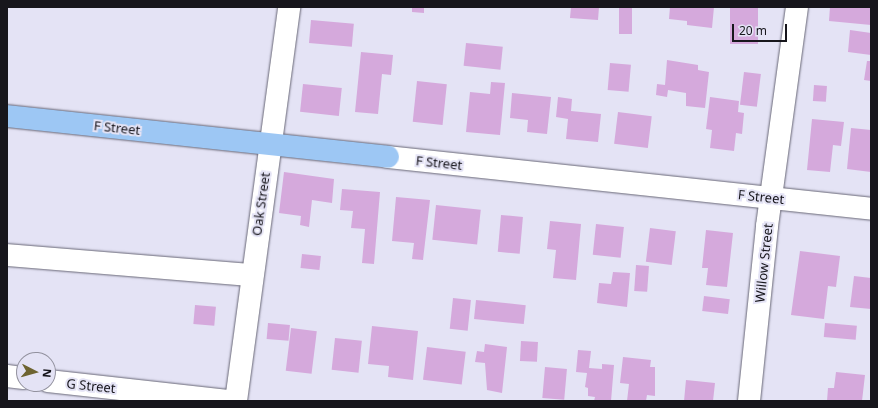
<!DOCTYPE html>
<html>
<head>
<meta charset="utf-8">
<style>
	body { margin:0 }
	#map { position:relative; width:878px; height:408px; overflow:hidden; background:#e4e3f5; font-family:"Noto Sans",sans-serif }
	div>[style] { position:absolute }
	.building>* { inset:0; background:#d5a9dc; transform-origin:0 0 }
	.roads { filter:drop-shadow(0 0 1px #686776) drop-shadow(0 0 1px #686776) }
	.minor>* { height:22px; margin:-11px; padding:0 11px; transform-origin:11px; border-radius:11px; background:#fff }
	.major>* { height:22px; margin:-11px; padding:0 11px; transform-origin:11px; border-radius:11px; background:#9dc7f4 }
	span { translate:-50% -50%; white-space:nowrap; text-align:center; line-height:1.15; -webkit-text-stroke:4px #e4e3f5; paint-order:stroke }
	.street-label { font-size:13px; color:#17161c }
	.frame { position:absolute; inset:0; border:8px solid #17161c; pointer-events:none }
	.north { position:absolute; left:16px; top:352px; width:40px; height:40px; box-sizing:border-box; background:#e4e3f5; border:1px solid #92919e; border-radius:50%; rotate:96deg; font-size:11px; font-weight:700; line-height:16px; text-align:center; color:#17161c }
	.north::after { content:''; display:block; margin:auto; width:14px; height:18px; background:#6e6431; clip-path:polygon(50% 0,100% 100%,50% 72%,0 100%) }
	.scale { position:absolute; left:732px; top:24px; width:55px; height:18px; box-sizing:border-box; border:2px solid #17161c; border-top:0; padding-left:5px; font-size:12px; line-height:14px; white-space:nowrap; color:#17161c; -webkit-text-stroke:3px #e4e3f5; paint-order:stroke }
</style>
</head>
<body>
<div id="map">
	<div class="building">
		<i style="clip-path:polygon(412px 7px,424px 7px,424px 13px,412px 12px)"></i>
		<i style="clip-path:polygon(571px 7px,599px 7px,598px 20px,570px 18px)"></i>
		<i style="left:619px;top:7px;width:13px;height:27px"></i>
		<i style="clip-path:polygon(670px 7px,714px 7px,712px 28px,687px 25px,687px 21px,669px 19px)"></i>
		<i style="left:730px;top:7px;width:28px;height:37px"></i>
		<i style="clip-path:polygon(830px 7px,871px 7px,871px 25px,829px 21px)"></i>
		<i style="left:311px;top:20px;width:43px;height:23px;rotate:5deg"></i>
		<i style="clip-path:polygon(850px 30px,871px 33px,871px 55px,848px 52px)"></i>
		<i style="left:466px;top:43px;width:37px;height:23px;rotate:6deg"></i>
		<i style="clip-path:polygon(361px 52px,393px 55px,391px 75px,382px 74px,378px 114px,355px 112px)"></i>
		<i style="clip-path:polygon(667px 60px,698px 65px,698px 70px,709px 72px,705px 108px,686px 106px,686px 93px,668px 90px,667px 97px,656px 95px,657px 84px,665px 85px)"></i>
		<i style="clip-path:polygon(867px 61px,871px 61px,871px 81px,864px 80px)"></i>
		<i style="left:610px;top:63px;width:21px;height:27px;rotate:5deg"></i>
		<i style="left:744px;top:72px;width:17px;height:33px;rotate:7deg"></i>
		<i style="left:417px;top:81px;width:30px;height:41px;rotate:6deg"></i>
		<i style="clip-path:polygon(491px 82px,505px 83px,500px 135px,466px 132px,470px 92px,490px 94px)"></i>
		<i style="left:303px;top:84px;width:39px;height:28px;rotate:6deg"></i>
		<i style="left:814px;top:85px;width:13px;height:16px;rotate:4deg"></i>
		<i style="clip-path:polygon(512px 93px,551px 97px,547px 134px,527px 132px,528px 120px,510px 118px)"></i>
		<i style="clip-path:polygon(558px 97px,572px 99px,571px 111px,601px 114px,598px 142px,566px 139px,568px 119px,556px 117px)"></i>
		<i style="clip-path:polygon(710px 97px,739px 101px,738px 112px,744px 113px,742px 134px,736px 133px,734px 151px,710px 148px,712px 130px,706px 129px)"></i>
		<i style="left:618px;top:112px;width:34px;height:32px;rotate:7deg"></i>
		<i style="clip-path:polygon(812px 119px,844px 122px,841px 146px,833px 145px,830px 172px,807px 170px)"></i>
		<i style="clip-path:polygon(851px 128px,871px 130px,871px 172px,847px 169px)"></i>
		<i style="clip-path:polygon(284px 172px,334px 179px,332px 203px,312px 200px,309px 227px,300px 225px,301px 216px,279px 213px)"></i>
		<i style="clip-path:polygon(342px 189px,380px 192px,374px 264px,362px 263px,365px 229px,351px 228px,353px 211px,340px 210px)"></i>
		<i style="clip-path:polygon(396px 197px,430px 200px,423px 260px,412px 259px,414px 243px,392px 241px)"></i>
		<i style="left:436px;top:205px;width:45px;height:35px;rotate:6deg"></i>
		<i style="left:501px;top:215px;width:22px;height:37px;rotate:5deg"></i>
		<i style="clip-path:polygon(550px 221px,581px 224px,576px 280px,553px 278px,556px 250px,547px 249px)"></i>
		<i style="left:596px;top:224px;width:28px;height:31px;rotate:6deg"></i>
		<i style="left:650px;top:228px;width:26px;height:34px;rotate:7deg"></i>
		<i style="clip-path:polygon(706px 230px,733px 233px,727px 287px,706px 285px,708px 268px,702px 268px)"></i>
		<i style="clip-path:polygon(800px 251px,840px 256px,836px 287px,828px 286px,824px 319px,791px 315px)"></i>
		<i style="left:302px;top:254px;width:19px;height:14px;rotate:6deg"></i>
		<i style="left:636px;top:265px;width:13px;height:26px;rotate:4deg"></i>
		<i style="clip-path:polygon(613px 272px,630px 273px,627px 307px,597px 303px,599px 283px,611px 284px)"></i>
		<i style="clip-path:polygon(854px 276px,871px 278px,871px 309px,850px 307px)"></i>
		<i style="left:704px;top:296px;width:26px;height:15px;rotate:7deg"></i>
		<i style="left:453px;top:298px;width:18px;height:31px;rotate:6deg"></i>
		<i style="left:476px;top:300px;width:50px;height:19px;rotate:6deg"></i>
		<i style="left:195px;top:305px;width:21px;height:19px;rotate:5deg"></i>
		<i style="left:268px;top:323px;width:22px;height:16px;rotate:5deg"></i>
		<i style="left:825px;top:323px;width:32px;height:14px;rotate:5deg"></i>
		<i style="clip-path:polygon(372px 326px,418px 331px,413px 380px,388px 377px,389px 366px,368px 364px)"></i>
		<i style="left:291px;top:328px;width:26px;height:43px;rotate:7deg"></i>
		<i style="left:335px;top:338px;width:27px;height:32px;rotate:6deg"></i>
		<i style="left:521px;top:341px;width:17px;height:20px;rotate:3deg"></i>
		<i style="clip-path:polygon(485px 344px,507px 347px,502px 393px,487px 390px,485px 363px,475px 362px,477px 351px,484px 352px)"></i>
		<i style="left:427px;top:347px;width:39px;height:33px;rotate:7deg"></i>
		<i style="clip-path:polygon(578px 350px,591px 351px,589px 368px,602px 369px,602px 364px,614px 365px,611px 401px,594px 401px,595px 397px,588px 396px,588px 388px,585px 387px,587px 373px,576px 372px)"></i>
		<i style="clip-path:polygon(623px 357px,651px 360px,650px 367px,655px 367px,655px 396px,647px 395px,646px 401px,627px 401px,629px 384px,620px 383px)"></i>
		<i style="left:545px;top:367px;width:22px;height:31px;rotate:5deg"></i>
		<i style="clip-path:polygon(836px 372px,865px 375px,862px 401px,827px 401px,828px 388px,834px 388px)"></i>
		<i style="clip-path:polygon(686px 380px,715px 383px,713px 401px,684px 401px)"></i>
	</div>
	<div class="roads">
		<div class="minor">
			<i style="left:388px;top:157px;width:486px;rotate:6.1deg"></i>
			<i style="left:7px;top:255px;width:245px;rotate:4.7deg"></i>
			<i style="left:7px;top:376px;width:17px;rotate:7deg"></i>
			<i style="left:48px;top:381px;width:183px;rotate:6.3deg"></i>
			<i style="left:236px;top:401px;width:398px;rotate:-82.3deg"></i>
			<i style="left:749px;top:401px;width:176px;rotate:-84.1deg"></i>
			<i style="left:767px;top:226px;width:221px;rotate:-82.2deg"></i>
		</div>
		<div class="major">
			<i style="left:7px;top:116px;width:383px;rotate:6.1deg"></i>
		</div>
	</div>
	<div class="street-label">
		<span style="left:117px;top:128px;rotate:6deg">F Street</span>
		<span style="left:439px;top:163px;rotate:6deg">F Street</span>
		<span style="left:761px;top:197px;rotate:6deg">F Street</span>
		<span style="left:261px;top:204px;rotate:-82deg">Oak Street</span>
		<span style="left:764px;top:263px;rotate:-84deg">Willow Street</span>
		<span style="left:91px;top:386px;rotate:6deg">G Street</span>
	</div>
	<div class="frame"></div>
	<div class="north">N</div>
	<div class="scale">20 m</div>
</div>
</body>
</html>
